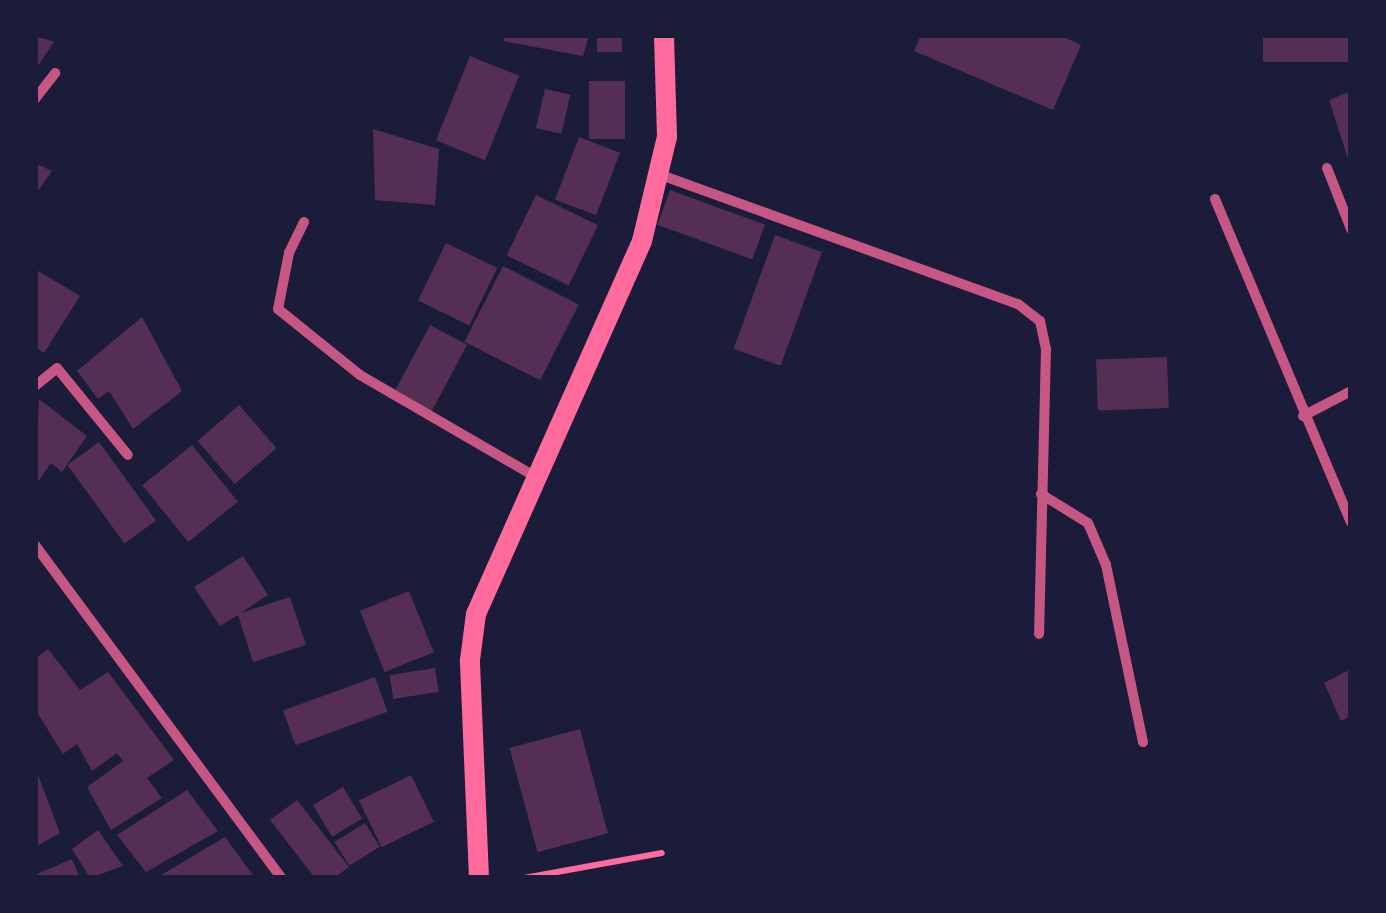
<!DOCTYPE html>
<html>
<head>
<meta charset="utf-8">
<style>
	body { margin:0 }
	#map { position:relative; width:1386px; height:913px; overflow:hidden; background:#1b1b3a; font-family:"Exo 2",sans-serif }
	div>[style] { position:absolute }
	.building>* { inset:0; background:#542f53; transform-origin:0 0 }
	.path>* { height:6px; margin:-3px; padding:0 3px; transform-origin:3px; border-radius:3px; background:#ff6b9d }
	.minor>* { height:10px; margin:-5px; padding:0 5px; transform-origin:5px; border-radius:5px; background:#c65784 }
	.secondary>* { height:20px; margin:-10px; padding:0 10px; transform-origin:10px; border-radius:10px; background:#ff6b9d }
	span { translate:-50% -50%; white-space:nowrap; text-align:center; line-height:1.15; -webkit-text-stroke:9px #1b1b3a; paint-order:stroke }
	.frame { position:absolute; inset:0; border:38px solid #1b1b3a; pointer-events:none }
</style>
</head>
<body>
<div id="map">
	<div class="building">
		<i style="clip-path:polygon(35px 35px,54px 42px,37px 67px,35px 65px)"></i>
		<i style="clip-path:polygon(505px 35px,589px 35px,583px 56px,503px 41px)"></i>
		<i style="left:597px;top:35px;width:25px;height:17px"></i>
		<i style="clip-path:polygon(921px 35px,1059px 35px,1081px 45px,1053px 110px,914px 51px)"></i>
		<i style="left:1263px;top:35px;width:88px;height:27px"></i>
		<i style="left:470px;top:56px;width:53px;height:91px;rotate:22deg"></i>
		<i style="left:589px;top:81px;width:36px;height:58px"></i>
		<i style="left:545px;top:89px;width:26px;height:40px;rotate:13deg"></i>
		<i style="clip-path:polygon(1351px 91px,1351px 165px,1350px 165px,1329px 100px)"></i>
		<i style="clip-path:polygon(373px 129px,439px 149px,435px 205px,375px 200px)"></i>
		<i style="left:579px;top:137px;width:44px;height:67px;rotate:21deg"></i>
		<i style="clip-path:polygon(35px 163px,52px 171px,35px 195px)"></i>
		<i style="left:670px;top:190px;width:101px;height:37px;rotate:20deg"></i>
		<i style="left:536px;top:195px;width:69px;height:67px;rotate:26deg"></i>
		<i style="left:775px;top:235px;width:50px;height:121px;rotate:20deg"></i>
		<i style="left:446px;top:243px;width:57px;height:64px;rotate:26deg"></i>
		<i style="left:503px;top:266px;width:85px;height:85px;rotate:27deg"></i>
		<i style="clip-path:polygon(35px 269px,80px 296px,44px 353px,35px 347px)"></i>
		<i style="clip-path:polygon(142px 317px,182px 391px,133px 429px,109px 391px,98px 399px,77px 371px)"></i>
		<i style="left:430px;top:325px;width:42px;height:77px;rotate:28deg"></i>
		<i style="left:1167px;top:357px;width:51px;height:71px;rotate:88deg"></i>
		<i style="clip-path:polygon(39px 399px,87px 436px,62px 472px,51px 463px,35px 486px)"></i>
		<i style="left:239px;top:405px;width:57px;height:55px;rotate:49deg"></i>
		<i style="left:99px;top:442px;width:97px;height:39px;rotate:54deg"></i>
		<i style="left:192px;top:445px;width:73px;height:64px;rotate:51deg"></i>
		<i style="clip-path:polygon(243px 556px,268px 595px,241px 613px,290px 597px,306px 645px,253px 662px,238px 615px,220px 626px,194px 587px)"></i>
		<i style="left:409px;top:591px;width:66px;height:53px;rotate:68deg"></i>
		<i style="clip-path:polygon(48px 649px,80px 690px,108px 672px,174px 760px,147px 778px,162px 798px,111px 830px,87px 787px,123px 761px,117px 753px,92px 771px,77px 744px,63px 754px,35px 709px,35px 659px)"></i>
		<i style="left:435px;top:668px;width:24px;height:46px;rotate:81deg"></i>
		<i style="clip-path:polygon(1351px 669px,1351px 716px,1341px 721px,1324px 683px)"></i>
		<i style="left:375px;top:677px;width:37px;height:98px;rotate:70deg"></i>
		<i style="left:580px;top:729px;width:108px;height:73px;rotate:75deg"></i>
		<i style="clip-path:polygon(35px 767px,60px 833px,35px 847px)"></i>
		<i style="left:411px;top:775px;width:52px;height:58px;rotate:64deg"></i>
		<i style="left:343px;top:787px;width:37px;height:35px;rotate:59deg"></i>
		<i style="clip-path:polygon(187px 790px,218px 831px,146px 872px,117px 835px)"></i>
		<i style="clip-path:polygon(297px 800px,349px 867px,334px 878px,315px 878px,270px 820px)"></i>
		<i style="left:365px;top:823px;width:28px;height:36px;rotate:58deg"></i>
		<i style="clip-path:polygon(98px 830px,123px 866px,90px 878px,72px 849px)"></i>
		<i style="clip-path:polygon(225px 837px,255px 878px,156px 878px)"></i>
		<i style="clip-path:polygon(72px 859px,80px 878px,35px 878px,35px 875px)"></i>
	</div>
	<div class="path">
		<i style="left:524px;top:878px;width:140px;rotate:-10.3deg"></i>
	</div>
	<div class="minor">
		<i style="left:35px;top:99px;width:33px;rotate:-52deg"></i>
		<i style="left:1327px;top:168px;width:66px;rotate:68.5deg"></i>
		<i style="left:661px;top:175px;width:380px;rotate:19.9deg"></i>
		<i style="left:1018px;top:304px;width:28px;rotate:38deg"></i>
		<i style="left:1040px;top:321px;width:29px;rotate:78deg"></i>
		<i style="left:1046px;top:349px;width:285px;rotate:91.4deg"></i>
		<i style="left:1215px;top:199px;width:350px;rotate:67.2deg"></i>
		<i style="left:304px;top:222px;width:34px;rotate:116deg"></i>
		<i style="left:289px;top:253px;width:57px;rotate:101.1deg"></i>
		<i style="left:278px;top:309px;width:105px;rotate:38.8deg"></i>
		<i style="left:360px;top:375px;width:203px;rotate:30.1deg"></i>
		<i style="left:35px;top:386px;width:28px;rotate:-39deg"></i>
		<i style="left:57px;top:368px;width:112px;rotate:50.8deg"></i>
		<i style="left:1303px;top:416px;width:54px;rotate:-27.5deg"></i>
		<i style="left:1041px;top:494px;width:55px;rotate:31.7deg"></i>
		<i style="left:1088px;top:523px;width:46px;rotate:66.8deg"></i>
		<i style="left:1106px;top:565px;width:181px;rotate:78.2deg"></i>
		<i style="left:35px;top:545px;width:414px;rotate:53.5deg"></i>
	</div>
	<div class="secondary">
		<i style="left:479px;top:878px;width:218px;rotate:-92.4deg"></i>
		<i style="left:470px;top:660px;width:46px;rotate:-82.6deg"></i>
		<i style="left:476px;top:614px;width:408px;rotate:-66deg"></i>
		<i style="left:642px;top:241px;width:107px;rotate:-76.5deg"></i>
		<i style="left:667px;top:137px;width:102px;rotate:-91.7deg"></i>
	</div>
	<div class="frame"></div>
</div>
</body>
</html>
